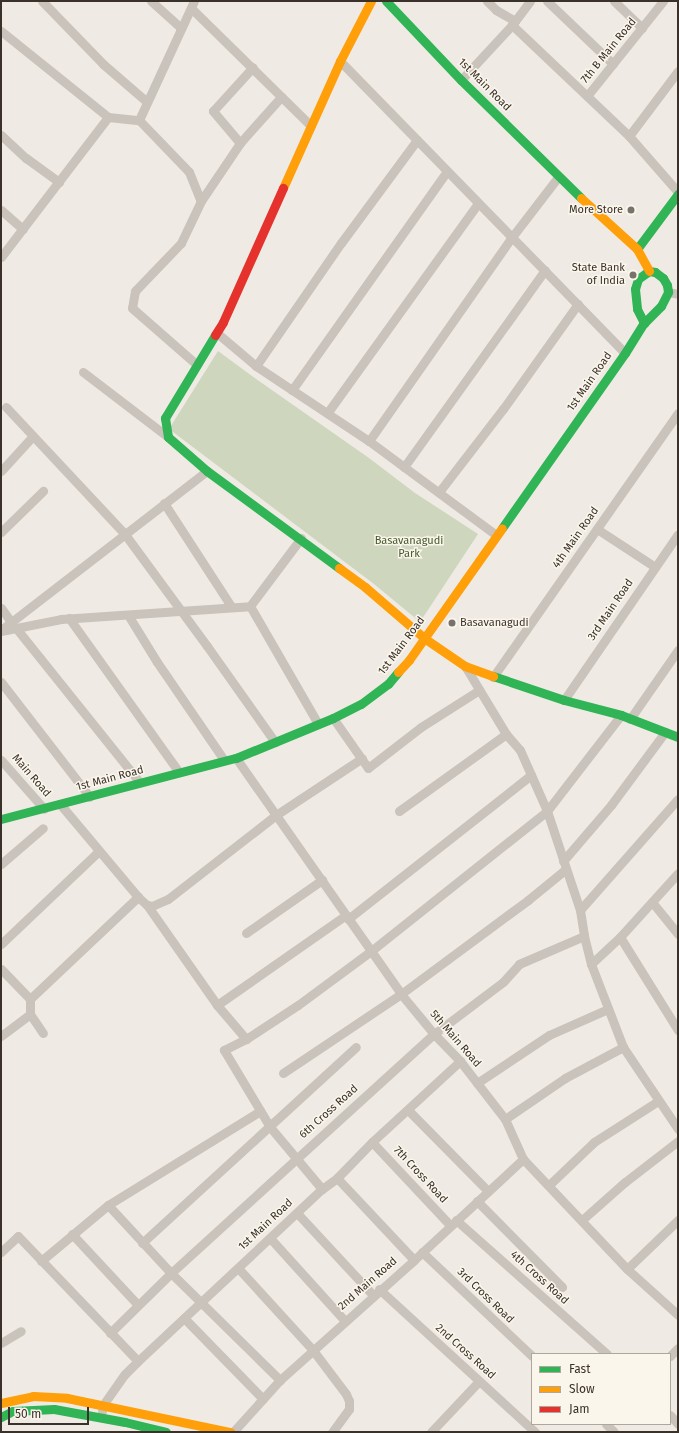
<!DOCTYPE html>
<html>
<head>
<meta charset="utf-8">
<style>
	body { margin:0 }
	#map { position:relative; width:679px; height:1433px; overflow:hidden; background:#efebe4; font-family:"Fira Sans",sans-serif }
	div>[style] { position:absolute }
	.green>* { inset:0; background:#ced6bd }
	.street>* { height:9px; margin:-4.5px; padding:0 4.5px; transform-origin:4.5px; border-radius:4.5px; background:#c9c3bc }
	.fast>* { height:9px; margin:-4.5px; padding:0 4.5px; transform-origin:4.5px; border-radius:4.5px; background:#30b455 }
	.slow>* { height:9px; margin:-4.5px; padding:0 4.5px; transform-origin:4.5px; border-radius:4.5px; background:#ff9f0a }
	.jam>* { height:9px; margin:-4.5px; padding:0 4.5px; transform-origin:4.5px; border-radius:4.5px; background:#e5322d }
	.dots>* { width:11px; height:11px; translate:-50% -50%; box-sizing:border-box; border:2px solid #fbf6ec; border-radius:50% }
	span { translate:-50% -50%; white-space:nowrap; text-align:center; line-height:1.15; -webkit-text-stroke:3px #fbf6ec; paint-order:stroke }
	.street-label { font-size:11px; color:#3a312a }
	.poi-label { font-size:11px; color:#3a312a }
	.right { translate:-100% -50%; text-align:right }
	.left { translate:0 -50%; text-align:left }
	.park-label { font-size:11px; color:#44592c }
	.frame { position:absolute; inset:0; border:2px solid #3a312a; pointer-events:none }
	.legend { position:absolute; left:531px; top:1353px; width:140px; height:72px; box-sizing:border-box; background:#fbf6ec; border:1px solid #aea79e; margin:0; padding:5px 7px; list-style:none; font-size:12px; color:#3a312a }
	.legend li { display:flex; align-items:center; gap:8px; height:20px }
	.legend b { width:20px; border:1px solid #aea79e }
	.scale { position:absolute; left:8px; top:1407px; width:81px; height:18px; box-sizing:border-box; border:2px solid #3a312a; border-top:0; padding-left:5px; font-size:12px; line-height:14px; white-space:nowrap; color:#3a312a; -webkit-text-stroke:3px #fbf6ec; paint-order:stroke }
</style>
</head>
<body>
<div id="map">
	<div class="green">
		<i style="clip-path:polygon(218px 351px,252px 376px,369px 458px,415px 493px,478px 534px,420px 622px,374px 584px,169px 429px)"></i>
	</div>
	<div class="street">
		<i style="left:42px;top:1px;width:88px;rotate:45.9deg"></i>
		<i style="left:103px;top:64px;width:58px;rotate:40.8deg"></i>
		<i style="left:151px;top:1px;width:40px;rotate:42deg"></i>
		<i style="left:487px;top:1px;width:13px;rotate:45deg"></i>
		<i style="left:496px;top:10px;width:22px;rotate:30deg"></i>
		<i style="left:547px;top:1px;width:91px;rotate:43.7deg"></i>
		<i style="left:614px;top:1px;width:39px;rotate:44deg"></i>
		<i style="left:191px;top:8px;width:168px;rotate:44.5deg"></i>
		<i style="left:512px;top:25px;width:161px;rotate:43.5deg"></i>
		<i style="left:629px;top:136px;width:74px;rotate:48.8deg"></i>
		<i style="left:1px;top:31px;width:137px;rotate:38.8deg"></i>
		<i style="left:108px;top:117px;width:31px;rotate:6deg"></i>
		<i style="left:139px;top:120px;width:72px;rotate:46.1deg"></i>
		<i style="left:189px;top:172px;width:31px;rotate:68deg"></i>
		<i style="left:201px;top:201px;width:47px;rotate:115.5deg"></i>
		<i style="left:181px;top:243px;width:66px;rotate:133.8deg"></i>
		<i style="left:135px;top:291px;width:17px;rotate:100deg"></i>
		<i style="left:132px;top:308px;width:86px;rotate:41.2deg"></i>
		<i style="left:340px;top:61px;width:408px;rotate:45.7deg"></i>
		<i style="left:461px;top:80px;width:75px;rotate:-47.2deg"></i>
		<i style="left:512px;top:25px;width:30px;rotate:-53deg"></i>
		<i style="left:587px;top:96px;width:122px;rotate:-51.3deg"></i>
		<i style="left:139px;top:120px;width:131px;rotate:-65.2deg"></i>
		<i style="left:1px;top:135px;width:34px;rotate:43deg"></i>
		<i style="left:26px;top:158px;width:41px;rotate:36deg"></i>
		<i style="left:629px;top:136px;width:81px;rotate:-53deg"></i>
		<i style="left:240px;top:143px;width:42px;rotate:-130.2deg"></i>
		<i style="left:213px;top:111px;width:59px;rotate:-47.7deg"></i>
		<i style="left:201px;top:201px;width:70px;rotate:-56.1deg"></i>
		<i style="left:240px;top:143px;width:62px;rotate:-48.3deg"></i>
		<i style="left:1px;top:210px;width:29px;rotate:41deg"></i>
		<i style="left:1px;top:257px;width:176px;rotate:-52.6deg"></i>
		<i style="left:668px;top:292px;width:10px;rotate:11deg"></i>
		<i style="left:217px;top:333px;width:51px;rotate:40.2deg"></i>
		<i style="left:256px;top:366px;width:136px;rotate:33.6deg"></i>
		<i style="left:369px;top:441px;width:158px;rotate:36.5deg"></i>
		<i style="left:256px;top:366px;width:150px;rotate:-55.4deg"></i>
		<i style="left:341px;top:243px;width:128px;rotate:-53.6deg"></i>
		<i style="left:83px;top:372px;width:107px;rotate:37.4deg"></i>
		<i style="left:292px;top:390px;width:268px;rotate:-54.7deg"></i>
		<i style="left:6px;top:407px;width:173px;rotate:46.9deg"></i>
		<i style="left:124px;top:533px;width:140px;rotate:53.7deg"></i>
		<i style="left:207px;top:646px;width:118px;rotate:54.7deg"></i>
		<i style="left:328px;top:412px;width:257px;rotate:-54.3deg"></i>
		<i style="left:369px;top:441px;width:249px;rotate:-55deg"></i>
		<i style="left:512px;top:237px;width:76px;rotate:-52.5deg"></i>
		<i style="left:404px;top:467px;width:242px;rotate:-54.4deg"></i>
		<i style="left:1px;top:471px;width:47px;rotate:-47.6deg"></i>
		<i style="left:439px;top:492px;width:105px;rotate:-52.4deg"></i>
		<i style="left:503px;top:409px;width:129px;rotate:-54.5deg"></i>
		<i style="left:164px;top:503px;width:123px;rotate:57deg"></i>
		<i style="left:597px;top:529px;width:69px;rotate:33.2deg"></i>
		<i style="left:1px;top:532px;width:59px;rotate:-44.3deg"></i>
		<i style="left:250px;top:606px;width:136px;rotate:60deg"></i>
		<i style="left:250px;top:606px;width:85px;rotate:-53.1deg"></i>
		<i style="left:1px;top:608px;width:17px;rotate:54deg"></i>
		<i style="left:128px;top:615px;width:55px;rotate:58.3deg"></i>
		<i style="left:157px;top:662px;width:119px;rotate:55.6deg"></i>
		<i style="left:69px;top:618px;width:189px;rotate:54.5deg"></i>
		<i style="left:16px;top:628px;width:198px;rotate:51.3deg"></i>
		<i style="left:1px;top:630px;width:260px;rotate:-37.7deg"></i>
		<i style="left:1px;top:631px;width:61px;rotate:-11.3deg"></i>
		<i style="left:61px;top:619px;width:189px;rotate:-3.9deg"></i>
		<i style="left:465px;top:666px;width:79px;rotate:58.9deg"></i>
		<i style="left:506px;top:734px;width:21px;rotate:49deg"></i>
		<i style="left:520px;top:750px;width:67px;rotate:66.1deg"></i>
		<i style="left:547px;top:811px;width:104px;rotate:71.6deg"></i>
		<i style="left:580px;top:910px;width:26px;rotate:81deg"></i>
		<i style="left:584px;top:936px;width:29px;rotate:76deg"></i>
		<i style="left:591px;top:964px;width:89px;rotate:68.9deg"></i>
		<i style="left:623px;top:1047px;width:99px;rotate:56.1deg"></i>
		<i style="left:493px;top:677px;width:322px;rotate:-55deg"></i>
		<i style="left:1px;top:682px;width:145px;rotate:52.3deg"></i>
		<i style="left:564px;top:700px;width:201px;rotate:-55.5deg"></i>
		<i style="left:333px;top:718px;width:61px;rotate:55deg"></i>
		<i style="left:368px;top:768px;width:67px;rotate:-37.7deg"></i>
		<i style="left:421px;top:727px;width:69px;rotate:-32.5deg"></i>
		<i style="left:630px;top:719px;width:84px;rotate:-55.2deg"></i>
		<i style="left:236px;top:758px;width:288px;rotate:55deg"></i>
		<i style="left:401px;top:994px;width:52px;rotate:50.5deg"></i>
		<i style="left:434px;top:1034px;width:37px;rotate:46deg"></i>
		<i style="left:460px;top:1061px;width:73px;rotate:52.2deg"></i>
		<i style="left:505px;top:1119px;width:44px;rotate:65.8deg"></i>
		<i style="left:523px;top:1159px;width:151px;rotate:46.6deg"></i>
		<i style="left:627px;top:1269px;width:69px;rotate:42deg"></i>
		<i style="left:1px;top:760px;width:65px;rotate:48.7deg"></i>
		<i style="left:60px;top:804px;width:121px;rotate:50deg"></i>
		<i style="left:138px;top:897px;width:12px;rotate:42deg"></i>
		<i style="left:147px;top:905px;width:5px;rotate:11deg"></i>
		<i style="left:152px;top:906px;width:17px;rotate:-24deg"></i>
		<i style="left:168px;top:899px;width:137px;rotate:-37.9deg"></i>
		<i style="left:276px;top:815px;width:103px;rotate:-33.5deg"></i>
		<i style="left:399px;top:811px;width:132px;rotate:-35.7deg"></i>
		<i style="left:563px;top:861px;width:74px;rotate:-49.4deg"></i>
		<i style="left:611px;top:805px;width:91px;rotate:-53.5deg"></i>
		<i style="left:1px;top:864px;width:55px;rotate:-40.6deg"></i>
		<i style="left:652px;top:902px;width:41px;rotate:50.9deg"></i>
		<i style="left:147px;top:905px;width:122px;rotate:55deg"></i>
		<i style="left:217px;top:1005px;width:45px;rotate:49.5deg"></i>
		<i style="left:580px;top:910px;width:148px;rotate:-48.6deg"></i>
		<i style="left:348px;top:919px;width:233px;rotate:-38.2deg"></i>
		<i style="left:246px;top:933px;width:93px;rotate:-34.9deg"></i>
		<i style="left:620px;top:937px;width:110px;rotate:58.1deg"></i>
		<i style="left:1px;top:944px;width:135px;rotate:-43.5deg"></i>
		<i style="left:591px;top:964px;width:40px;rotate:-43deg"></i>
		<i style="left:620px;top:937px;width:86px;rotate:-47.8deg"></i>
		<i style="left:1px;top:969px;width:42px;rotate:46deg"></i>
		<i style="left:30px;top:999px;width:15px;rotate:90deg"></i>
		<i style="left:30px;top:1014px;width:23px;rotate:56deg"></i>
		<i style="left:30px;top:999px;width:149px;rotate:-43.4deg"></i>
		<i style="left:217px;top:1005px;width:157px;rotate:-34.9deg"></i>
		<i style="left:1px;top:1036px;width:36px;rotate:-37deg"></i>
		<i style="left:283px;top:1073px;width:142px;rotate:-33.8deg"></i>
		<i style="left:401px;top:994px;width:158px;rotate:-36.5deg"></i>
		<i style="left:528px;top:900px;width:49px;rotate:-39.2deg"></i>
		<i style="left:477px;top:1083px;width:87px;rotate:-33.7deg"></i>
		<i style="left:549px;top:1035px;width:64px;rotate:-23.8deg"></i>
		<i style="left:408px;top:1110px;width:114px;rotate:45.4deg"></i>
		<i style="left:505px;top:1119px;width:73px;rotate:-34.3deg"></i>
		<i style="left:565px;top:1078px;width:66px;rotate:-28.1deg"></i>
		<i style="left:372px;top:1142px;width:114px;rotate:46.8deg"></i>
		<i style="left:337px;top:1178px;width:112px;rotate:46.8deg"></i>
		<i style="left:549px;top:1185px;width:62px;rotate:-43.7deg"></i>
		<i style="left:594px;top:1142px;width:76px;rotate:-32.6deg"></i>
		<i style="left:322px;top:1189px;width:81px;rotate:-130deg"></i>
		<i style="left:270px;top:1127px;width:90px;rotate:-120.9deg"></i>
		<i style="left:224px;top:1050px;width:25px;rotate:-27deg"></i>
		<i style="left:246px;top:1039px;width:62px;rotate:-33.2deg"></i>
		<i style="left:298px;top:1005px;width:91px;rotate:-36.5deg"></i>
		<i style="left:371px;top:951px;width:225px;rotate:-38.5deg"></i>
		<i style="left:547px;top:811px;width:121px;rotate:-52.4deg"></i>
		<i style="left:477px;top:1201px;width:121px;rotate:45.3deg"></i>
		<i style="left:108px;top:1205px;width:93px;rotate:47.2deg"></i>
		<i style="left:171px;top:1273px;width:153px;rotate:44.5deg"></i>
		<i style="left:297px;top:1213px;width:112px;rotate:47.2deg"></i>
		<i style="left:456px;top:1220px;width:202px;rotate:41.6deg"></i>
		<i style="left:582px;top:1220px;width:57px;rotate:-41.5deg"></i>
		<i style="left:625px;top:1182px;width:67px;rotate:-37.7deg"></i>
		<i style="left:72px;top:1234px;width:97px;rotate:47.1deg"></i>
		<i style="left:270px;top:1238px;width:112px;rotate:47.9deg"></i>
		<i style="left:142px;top:1243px;width:290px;rotate:-42.5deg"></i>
		<i style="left:1px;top:1252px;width:23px;rotate:-43deg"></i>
		<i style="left:18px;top:1236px;width:173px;rotate:46.2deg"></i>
		<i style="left:422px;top:1252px;width:151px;rotate:43.4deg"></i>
		<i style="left:41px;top:1261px;width:87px;rotate:-39.9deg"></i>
		<i style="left:108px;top:1205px;width:179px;rotate:-31.7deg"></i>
		<i style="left:238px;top:1268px;width:110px;rotate:47.6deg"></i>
		<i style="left:312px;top:1349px;width:56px;rotate:52.9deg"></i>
		<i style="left:346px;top:1394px;width:8px;rotate:67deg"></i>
		<i style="left:349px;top:1401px;width:8px;rotate:90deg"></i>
		<i style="left:349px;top:1409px;width:29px;rotate:126deg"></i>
		<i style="left:627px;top:1269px;width:71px;rotate:-43.9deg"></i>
		<i style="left:379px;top:1289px;width:212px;rotate:42.5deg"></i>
		<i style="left:184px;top:1318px;width:113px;rotate:45.7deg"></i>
		<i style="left:110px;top:1333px;width:86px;rotate:-44.5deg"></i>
		<i style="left:171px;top:1273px;width:355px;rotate:-42.3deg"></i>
		<i style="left:434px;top:1034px;width:86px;rotate:-37deg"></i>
		<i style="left:503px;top:982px;width:24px;rotate:-48deg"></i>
		<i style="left:519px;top:964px;width:71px;rotate:-23.3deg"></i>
		<i style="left:1px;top:1343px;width:23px;rotate:-31deg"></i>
		<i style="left:670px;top:1356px;width:11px;rotate:-45deg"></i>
		<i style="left:102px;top:1411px;width:6px;rotate:-81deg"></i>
		<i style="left:103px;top:1405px;width:38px;rotate:-55deg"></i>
		<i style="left:125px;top:1374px;width:18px;rotate:-45deg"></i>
		<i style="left:138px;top:1361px;width:252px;rotate:-43.1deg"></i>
		<i style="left:322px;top:1189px;width:19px;rotate:-36deg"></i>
		<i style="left:337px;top:1178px;width:50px;rotate:-45.8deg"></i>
		<i style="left:372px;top:1142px;width:120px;rotate:-42.6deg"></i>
		<i style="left:670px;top:1415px;width:12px;rotate:48deg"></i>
		<i style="left:606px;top:1424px;width:11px;rotate:45deg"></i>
		<i style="left:233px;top:1432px;width:70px;rotate:-47.9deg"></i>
		<i style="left:280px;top:1380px;width:180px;rotate:-41.8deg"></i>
		<i style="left:414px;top:1260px;width:149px;rotate:-42.8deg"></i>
		<i style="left:431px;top:1432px;width:70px;rotate:-46.7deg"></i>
	</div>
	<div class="fast">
		<i style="left:386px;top:1px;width:109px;rotate:46.5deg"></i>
		<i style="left:461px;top:80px;width:168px;rotate:44.5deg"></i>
		<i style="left:637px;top:249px;width:69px;rotate:-53.3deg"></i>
		<i style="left:215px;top:335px;width:97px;rotate:121.1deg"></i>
		<i style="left:165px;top:418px;width:19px;rotate:81deg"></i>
		<i style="left:168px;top:437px;width:52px;rotate:41.1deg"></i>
		<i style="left:207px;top:471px;width:164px;rotate:36.3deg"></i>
		<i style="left:502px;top:528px;width:214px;rotate:-54.9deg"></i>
		<i style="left:625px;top:353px;width:36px;rotate:-58deg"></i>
		<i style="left:644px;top:323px;width:24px;rotate:-45deg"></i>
		<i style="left:661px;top:306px;width:16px;rotate:-63deg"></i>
		<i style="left:668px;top:292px;width:7px;rotate:-98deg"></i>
		<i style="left:667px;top:285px;width:8px;rotate:-120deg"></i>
		<i style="left:663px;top:278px;width:10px;rotate:-143deg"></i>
		<i style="left:655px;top:272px;width:6px;rotate:-171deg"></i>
		<i style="left:649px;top:271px;width:14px;rotate:144deg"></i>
		<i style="left:638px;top:279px;width:10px;rotate:107deg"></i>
		<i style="left:635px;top:289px;width:20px;rotate:84deg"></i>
		<i style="left:637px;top:309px;width:16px;rotate:63deg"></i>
		<i style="left:493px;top:676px;width:75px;rotate:18.7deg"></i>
		<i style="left:564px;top:700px;width:59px;rotate:14.7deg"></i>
		<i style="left:621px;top:715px;width:61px;rotate:21.1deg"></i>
		<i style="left:1px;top:819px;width:243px;rotate:-14.6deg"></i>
		<i style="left:236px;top:758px;width:105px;rotate:-22.4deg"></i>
		<i style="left:333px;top:718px;width:31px;rotate:-27deg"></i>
		<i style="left:361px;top:704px;width:34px;rotate:-37deg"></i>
		<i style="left:388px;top:684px;width:16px;rotate:-50deg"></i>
		<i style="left:1px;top:1417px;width:13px;rotate:-27deg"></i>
		<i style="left:13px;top:1411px;width:41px;rotate:-2.8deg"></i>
		<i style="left:54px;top:1409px;width:72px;rotate:10.4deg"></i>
		<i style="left:125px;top:1422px;width:42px;rotate:13.7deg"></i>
	</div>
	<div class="slow">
		<i style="left:283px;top:188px;width:139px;rotate:-65.8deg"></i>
		<i style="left:340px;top:61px;width:68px;rotate:-62.7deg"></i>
		<i style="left:581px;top:198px;width:76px;rotate:42.3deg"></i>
		<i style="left:637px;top:249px;width:25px;rotate:61deg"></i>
		<i style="left:339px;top:568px;width:32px;rotate:36deg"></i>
		<i style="left:365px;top:587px;width:78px;rotate:40.8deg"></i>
		<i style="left:424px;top:638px;width:50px;rotate:34.3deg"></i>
		<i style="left:465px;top:666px;width:30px;rotate:20deg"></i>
		<i style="left:398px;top:672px;width:16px;rotate:-47deg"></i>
		<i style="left:409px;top:660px;width:161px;rotate:-54.8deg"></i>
		<i style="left:1px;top:1403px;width:33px;rotate:-12deg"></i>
		<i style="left:33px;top:1396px;width:34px;rotate:3deg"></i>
		<i style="left:67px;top:1398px;width:167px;rotate:11.8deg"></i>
	</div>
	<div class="jam">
		<i style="left:215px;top:335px;width:15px;rotate:-58deg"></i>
		<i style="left:223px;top:322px;width:147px;rotate:-65.9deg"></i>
	</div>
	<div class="dots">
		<i style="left:631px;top:210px;background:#79726b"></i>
		<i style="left:633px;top:275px;background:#79726b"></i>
		<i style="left:452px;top:623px;background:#79726b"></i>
	</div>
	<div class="street-label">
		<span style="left:609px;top:51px;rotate:-51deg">7th B Main Road</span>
		<span style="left:484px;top:85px;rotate:45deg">1st Main Road</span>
		<span style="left:590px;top:382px;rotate:-55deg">1st Main Road</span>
		<span style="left:576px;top:538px;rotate:-55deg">4th Main Road</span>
		<span style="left:611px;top:610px;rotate:-56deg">3rd Main Road</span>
		<span style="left:402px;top:646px;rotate:-53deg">1st Main Road</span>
		<span style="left:31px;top:776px;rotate:49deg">Main Road</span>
		<span style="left:110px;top:779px;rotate:-15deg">1st Main Road</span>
		<span style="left:455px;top:1039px;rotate:49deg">5th Main Road</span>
		<span style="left:329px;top:1112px;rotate:-42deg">6th Cross Road</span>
		<span style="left:420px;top:1175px;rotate:47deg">7th Cross Road</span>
		<span style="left:266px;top:1225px;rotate:-43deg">1st Main Road</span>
		<span style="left:539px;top:1278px;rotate:42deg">4th Cross Road</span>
		<span style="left:368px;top:1284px;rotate:-41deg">2nd Main Road</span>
		<span style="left:485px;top:1296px;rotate:44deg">3rd Cross Road</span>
		<span style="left:465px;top:1352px;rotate:42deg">2nd Cross Road</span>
	</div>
	<div class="poi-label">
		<span class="right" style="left:623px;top:210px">More Store</span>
		<span class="right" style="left:625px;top:275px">State Bank<br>of India</span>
		<span class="left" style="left:460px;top:623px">Basavanagudi</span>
	</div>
	<div class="park-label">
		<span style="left:409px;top:548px">Basavanagudi<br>Park</span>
	</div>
	<div class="frame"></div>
	<ul class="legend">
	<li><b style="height:5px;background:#30b455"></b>Fast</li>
	<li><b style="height:5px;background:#ff9f0a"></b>Slow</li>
	<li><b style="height:5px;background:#e5322d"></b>Jam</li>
	</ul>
	<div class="scale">50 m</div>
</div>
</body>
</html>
